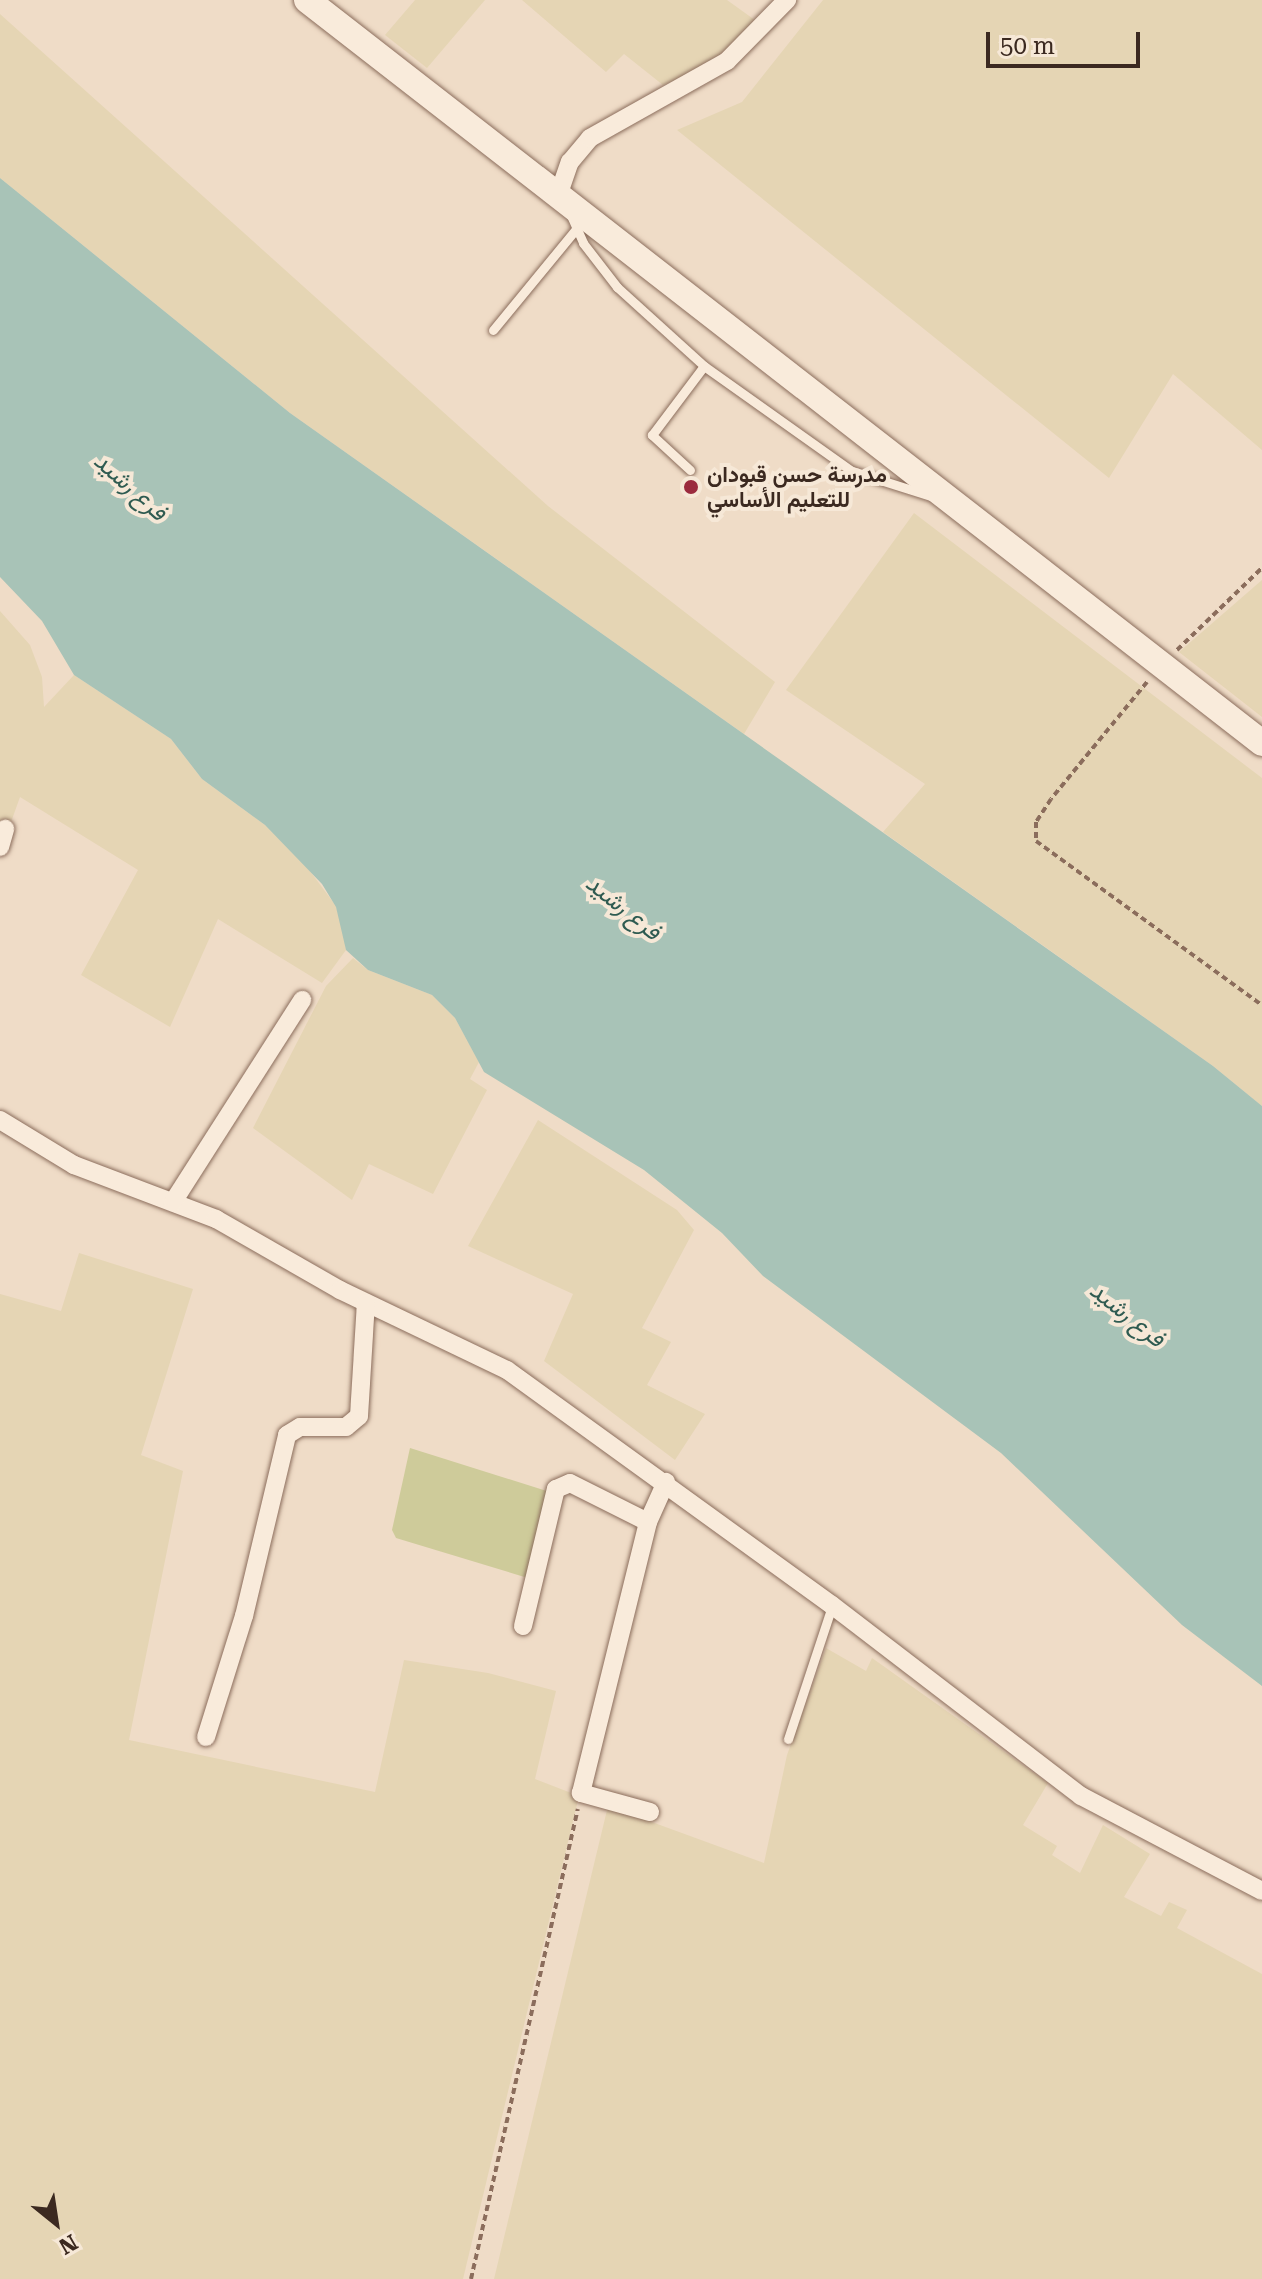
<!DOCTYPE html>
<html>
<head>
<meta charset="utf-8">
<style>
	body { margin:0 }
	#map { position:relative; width:1262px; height:2279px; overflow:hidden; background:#efdcc7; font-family:"Roboto Serif",Vazirmatn,serif }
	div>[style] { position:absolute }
	.farmland>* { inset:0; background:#e5d5b4 }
	.green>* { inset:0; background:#cecb9a }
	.water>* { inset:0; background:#a8c3b7 }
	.path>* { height:4px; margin-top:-2px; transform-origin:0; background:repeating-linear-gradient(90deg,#8b6d5c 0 6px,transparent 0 10px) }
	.roads { filter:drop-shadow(0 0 2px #8b6d5c) drop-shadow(0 0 2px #8b6d5c) }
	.lane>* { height:9px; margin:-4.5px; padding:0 4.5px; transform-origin:4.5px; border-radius:4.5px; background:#f9ebdb }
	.street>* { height:18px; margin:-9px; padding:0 9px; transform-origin:9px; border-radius:9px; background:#f9ebdb }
	.secondary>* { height:26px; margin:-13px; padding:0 13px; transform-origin:13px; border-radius:13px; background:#f9ebdb }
	.dots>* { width:22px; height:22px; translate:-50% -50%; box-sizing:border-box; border:4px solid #f6e8d7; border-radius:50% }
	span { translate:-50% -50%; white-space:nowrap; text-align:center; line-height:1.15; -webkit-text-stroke:8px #f6e8d7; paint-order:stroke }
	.poi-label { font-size:22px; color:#3b2920; font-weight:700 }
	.left { translate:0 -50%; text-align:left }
	.water-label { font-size:24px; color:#2f5b51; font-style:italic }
	.north { position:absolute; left:16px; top:2183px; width:80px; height:80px; -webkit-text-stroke:6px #f6e8d7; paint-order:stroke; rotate:150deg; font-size:22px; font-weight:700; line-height:32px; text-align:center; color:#3b2920 }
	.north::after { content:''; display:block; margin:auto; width:28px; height:36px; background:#3b2920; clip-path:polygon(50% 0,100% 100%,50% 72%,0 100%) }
	.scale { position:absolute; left:986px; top:32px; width:154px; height:36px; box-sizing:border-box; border:4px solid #3b2920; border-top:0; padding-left:10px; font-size:24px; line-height:28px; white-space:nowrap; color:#3b2920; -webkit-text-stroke:6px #f6e8d7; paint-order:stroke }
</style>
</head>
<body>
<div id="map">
	<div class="farmland">
		<i style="clip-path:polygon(415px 0,485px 0,427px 68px,385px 35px)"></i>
		<i style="clip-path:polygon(522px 0,727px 0,759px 23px,723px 61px,663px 85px,624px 54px,606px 72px)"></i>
		<i style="clip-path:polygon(823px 0,1262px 0,1262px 450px,1173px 374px,1109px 478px,677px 130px,742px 102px)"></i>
		<i style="clip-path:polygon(0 14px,548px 506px,775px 682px,744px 734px,290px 413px,0 178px)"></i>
		<i style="clip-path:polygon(914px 513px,1262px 778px,1262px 1106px,1213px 1066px,883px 832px,925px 784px,786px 690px)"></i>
		<i style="clip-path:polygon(1262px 580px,1262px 717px,1179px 652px)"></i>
		<i style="clip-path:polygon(0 611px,30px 645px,42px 677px,44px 707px,74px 675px,171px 739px,202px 779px,265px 825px,304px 863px,336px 906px,344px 933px,346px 950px,322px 983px,218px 919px,170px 1027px,81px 975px,138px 870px,20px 797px,0 853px)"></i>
		<i style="clip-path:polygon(353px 958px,368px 970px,432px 995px,455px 1018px,479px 1062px,470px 1079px,487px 1090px,433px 1194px,369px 1164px,352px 1200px,253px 1128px,326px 986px)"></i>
		<i style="clip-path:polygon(538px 1120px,677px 1210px,694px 1230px,642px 1328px,671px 1342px,647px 1385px,705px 1414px,675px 1460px,544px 1361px,573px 1294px,468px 1246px)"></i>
		<i style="clip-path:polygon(79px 1253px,193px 1289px,141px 1455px,183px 1471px,129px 1740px,375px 1792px,404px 1660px,488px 1673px,556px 1691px,535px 1779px,579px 1796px,463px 2279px,0 2279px,0 1294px,61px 1311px)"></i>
		<i style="clip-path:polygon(826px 1648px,866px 1671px,872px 1658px,1048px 1783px,1023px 1825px,1057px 1846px,1052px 1855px,1080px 1873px,1103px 1825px,1150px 1854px,1124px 1897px,1161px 1916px,1169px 1902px,1187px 1910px,1177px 1928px,1262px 1974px,1262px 2279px,494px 2279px,608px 1806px,764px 1863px,787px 1755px)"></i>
	</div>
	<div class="green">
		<i style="clip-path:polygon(410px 1448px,553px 1493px,531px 1579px,396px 1538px,392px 1530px)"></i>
	</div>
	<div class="water">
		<i style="clip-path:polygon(0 178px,290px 413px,1213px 1066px,1262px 1106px,1262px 1686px,1182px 1625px,1001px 1453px,763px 1276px,722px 1233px,644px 1170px,484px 1072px,455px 1018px,432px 995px,368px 970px,346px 950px,336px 907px,322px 884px,265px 825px,202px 779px,171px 739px,74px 675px,42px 621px,0 577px)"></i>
	</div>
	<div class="path">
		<i style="left:1177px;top:650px;width:118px;rotate:-44deg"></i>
		<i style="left:1147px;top:682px;width:151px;rotate:129.4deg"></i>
		<i style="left:1051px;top:799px;width:27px;rotate:123deg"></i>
		<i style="left:1036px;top:822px;width:19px;rotate:90deg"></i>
		<i style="left:1036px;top:841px;width:279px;rotate:36deg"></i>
		<i style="left:471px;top:2279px;width:482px;rotate:-77.2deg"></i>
	</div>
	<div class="roads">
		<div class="lane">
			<i style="left:569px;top:211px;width:35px;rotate:66deg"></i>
			<i style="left:583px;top:243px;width:56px;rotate:52.3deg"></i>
			<i style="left:617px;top:287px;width:118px;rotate:42.2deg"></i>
			<i style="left:704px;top:366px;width:181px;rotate:35.4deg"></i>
			<i style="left:852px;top:471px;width:83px;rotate:17.6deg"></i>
			<i style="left:493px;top:330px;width:129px;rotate:-50.6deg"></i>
			<i style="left:690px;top:470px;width:52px;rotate:-137.4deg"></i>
			<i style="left:652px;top:435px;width:86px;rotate:-53deg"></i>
			<i style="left:788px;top:1739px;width:140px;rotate:-71.7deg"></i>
		</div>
		<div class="street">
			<i style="left:558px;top:196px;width:36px;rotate:-71deg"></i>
			<i style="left:570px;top:162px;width:31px;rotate:-50deg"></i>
			<i style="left:590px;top:138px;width:157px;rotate:-29.3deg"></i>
			<i style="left:727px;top:61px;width:86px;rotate:-45.5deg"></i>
			<i style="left:0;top:847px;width:19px;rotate:-74deg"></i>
			<i style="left:0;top:1120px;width:87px;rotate:31.3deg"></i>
			<i style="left:74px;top:1165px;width:152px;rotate:20.8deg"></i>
			<i style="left:216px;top:1219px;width:143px;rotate:29.8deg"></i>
			<i style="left:340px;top:1290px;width:185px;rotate:25.6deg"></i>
			<i style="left:507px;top:1370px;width:401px;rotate:35.9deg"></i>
			<i style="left:832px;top:1605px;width:314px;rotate:37.5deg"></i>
			<i style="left:1081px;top:1796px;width:204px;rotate:27.7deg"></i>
			<i style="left:173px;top:1202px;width:240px;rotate:-57.4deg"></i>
			<i style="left:523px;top:1626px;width:141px;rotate:-76.5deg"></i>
			<i style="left:556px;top:1489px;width:15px;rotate:-23deg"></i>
			<i style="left:570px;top:1483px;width:87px;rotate:26.6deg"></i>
			<i style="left:206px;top:1737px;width:127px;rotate:-72.6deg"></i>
			<i style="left:244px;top:1616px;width:186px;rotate:-76.6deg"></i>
			<i style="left:287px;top:1435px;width:15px;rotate:-32deg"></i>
			<i style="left:300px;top:1427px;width:46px"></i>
			<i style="left:346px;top:1427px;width:17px;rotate:-40deg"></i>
			<i style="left:359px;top:1416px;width:113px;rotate:-86.5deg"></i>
			<i style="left:650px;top:1812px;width:72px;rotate:-164.6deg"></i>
			<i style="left:581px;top:1793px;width:279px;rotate:-76.1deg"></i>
			<i style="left:648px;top:1522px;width:44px;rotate:-65.8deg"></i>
		</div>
		<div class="secondary">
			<i style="left:307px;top:0;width:1210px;rotate:37.88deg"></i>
		</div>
	</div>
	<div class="dots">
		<i style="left:691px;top:487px;background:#9b2b3e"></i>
	</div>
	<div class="poi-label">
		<span class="left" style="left:707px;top:487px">مدرسة حسن قبودان<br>للتعليم الأساسي</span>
	</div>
	<div class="water-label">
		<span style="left:130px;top:487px;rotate:42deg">فرع رشيد</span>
		<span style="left:623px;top:908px;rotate:39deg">فرع رشيد</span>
		<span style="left:1127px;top:1315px;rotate:39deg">فرع رشيد</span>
	</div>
	<div class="north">N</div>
	<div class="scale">50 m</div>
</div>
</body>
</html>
